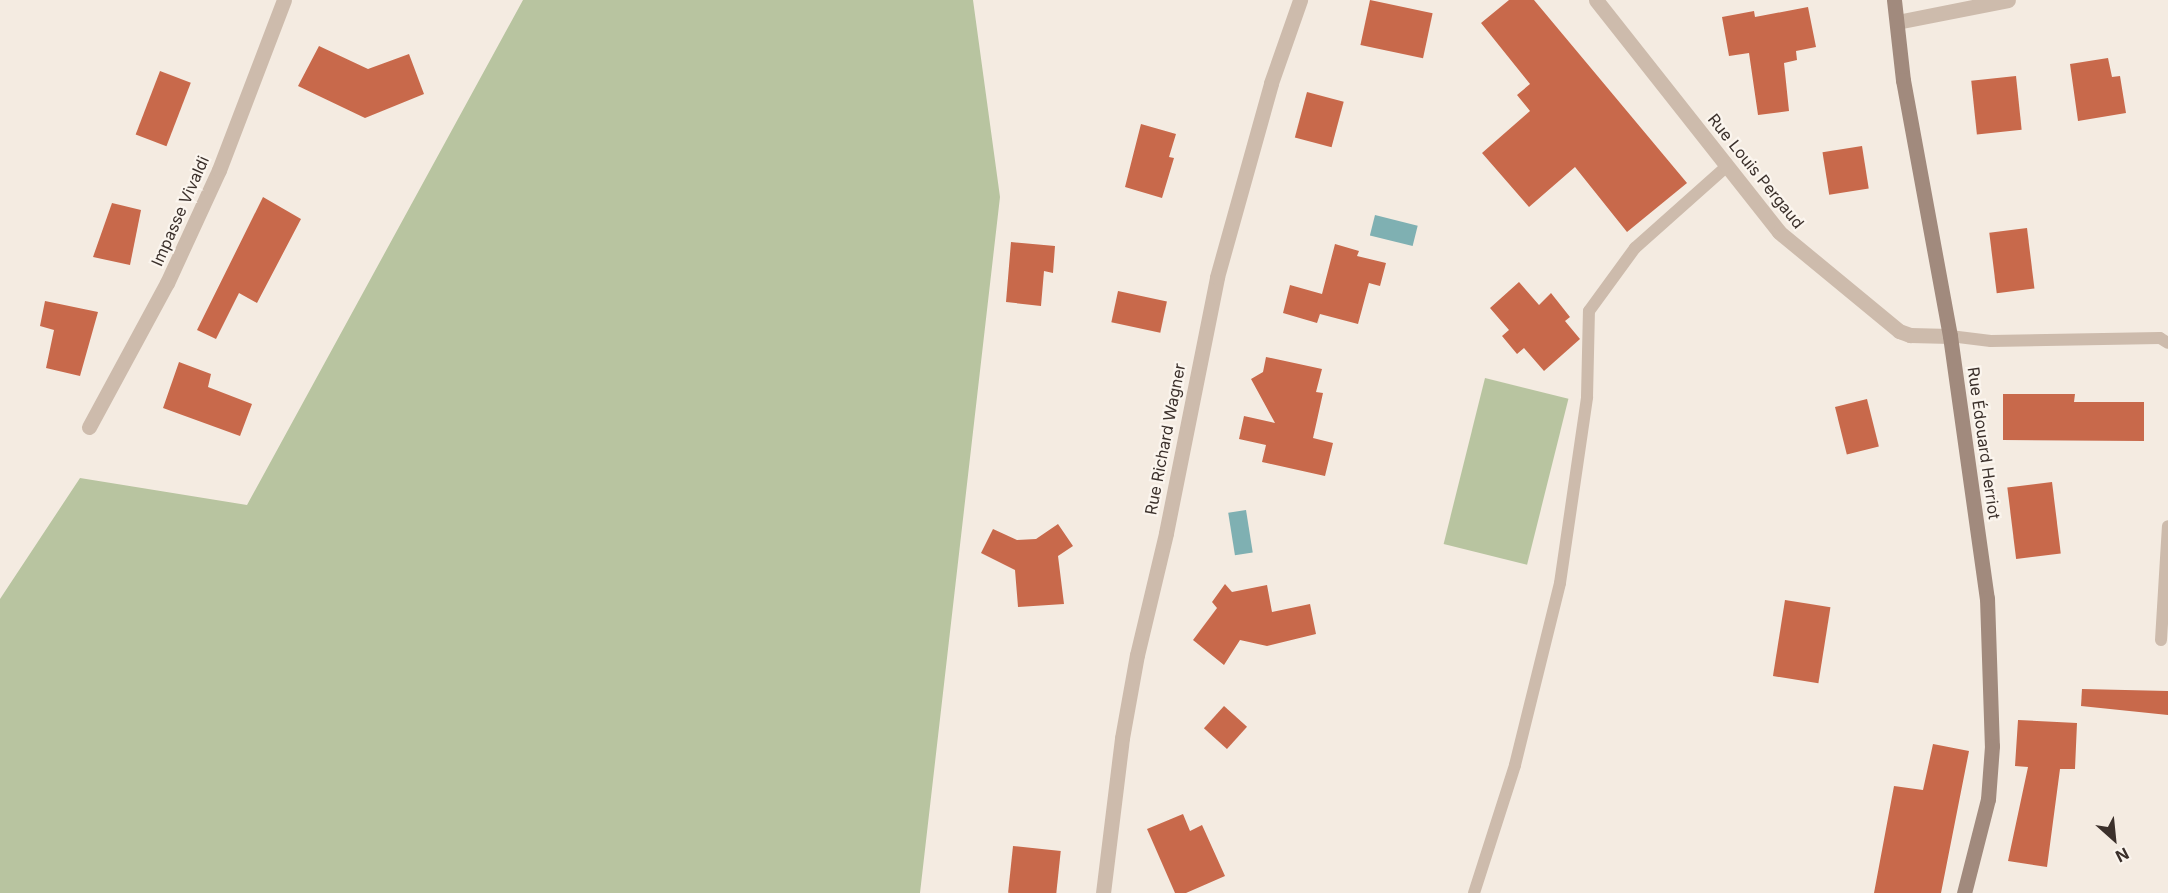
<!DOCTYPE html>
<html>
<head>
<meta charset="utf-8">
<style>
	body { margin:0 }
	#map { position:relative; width:2168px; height:893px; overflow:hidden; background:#f4ebe1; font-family:Inter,sans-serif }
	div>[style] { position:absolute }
	.green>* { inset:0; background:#b8c4a0; transform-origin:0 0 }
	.water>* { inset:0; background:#7fb0b2; transform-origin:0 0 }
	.building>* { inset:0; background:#c8694b; transform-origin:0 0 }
	.lane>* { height:12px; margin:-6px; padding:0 6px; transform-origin:6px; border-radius:6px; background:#cdbbac }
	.street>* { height:15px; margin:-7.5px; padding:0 7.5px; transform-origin:7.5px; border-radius:7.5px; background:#cdbbac }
	.secondary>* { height:15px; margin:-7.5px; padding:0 7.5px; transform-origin:7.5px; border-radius:7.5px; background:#a18a7d }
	span { translate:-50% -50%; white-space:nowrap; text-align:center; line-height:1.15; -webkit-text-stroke:4.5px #fbf5ee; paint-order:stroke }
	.street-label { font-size:16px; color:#3b302b }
	.north { position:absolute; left:2084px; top:809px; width:60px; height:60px; -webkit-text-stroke:4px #fbf5ee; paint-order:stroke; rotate:153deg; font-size:16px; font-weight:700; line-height:24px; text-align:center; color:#3b302b }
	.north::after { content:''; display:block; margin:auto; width:21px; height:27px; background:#3b302b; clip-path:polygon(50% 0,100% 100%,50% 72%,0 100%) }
</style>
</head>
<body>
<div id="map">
	<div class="green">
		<i style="clip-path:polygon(523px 0,973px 0,1000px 197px,920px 893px,0 893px,0 599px,80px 478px,247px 505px)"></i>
		<i style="left:1485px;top:378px;width:86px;height:171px;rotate:14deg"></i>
	</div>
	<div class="water">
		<i style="left:1375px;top:215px;width:44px;height:21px;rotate:14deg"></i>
		<i style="left:1246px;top:510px;width:43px;height:18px;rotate:81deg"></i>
	</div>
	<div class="building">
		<i style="left:1370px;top:0;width:64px;height:46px;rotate:12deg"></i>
		<i style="clip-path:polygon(1509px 0,1534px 0,1687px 183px,1627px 232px,1575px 167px,1529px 207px,1482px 153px,1530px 111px,1517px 95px,1530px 84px,1481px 23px)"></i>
		<i style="clip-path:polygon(1808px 7px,1816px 47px,1796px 51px,1797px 60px,1784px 63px,1789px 111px,1758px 115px,1749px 53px,1729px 56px,1722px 17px,1754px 11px,1755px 17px)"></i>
		<i style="clip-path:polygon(319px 46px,368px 69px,409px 54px,424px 94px,365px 118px,298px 86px)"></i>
		<i style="clip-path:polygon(2108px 58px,2112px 77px,2120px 76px,2126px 113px,2078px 121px,2070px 64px)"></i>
		<i style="left:160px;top:71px;width:33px;height:68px;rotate:21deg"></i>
		<i style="left:2016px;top:76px;width:54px;height:45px;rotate:84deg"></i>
		<i style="left:1307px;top:92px;width:38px;height:47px;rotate:15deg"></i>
		<i style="clip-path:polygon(1141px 124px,1176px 134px,1169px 157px,1174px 158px,1162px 198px,1125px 187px)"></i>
		<i style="left:1862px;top:146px;width:43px;height:40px;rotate:81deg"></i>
		<i style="clip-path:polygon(263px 197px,301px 219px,257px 303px,239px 293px,216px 339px,197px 330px)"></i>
		<i style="clip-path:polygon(112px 203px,141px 210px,130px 265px,93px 257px)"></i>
		<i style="left:2027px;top:228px;width:61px;height:38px;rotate:83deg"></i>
		<i style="clip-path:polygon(1011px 242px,1055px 246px,1053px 273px,1044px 271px,1041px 306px,1006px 302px)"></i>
		<i style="clip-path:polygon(1335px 244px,1359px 251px,1357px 256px,1386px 263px,1380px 286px,1369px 283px,1358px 324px,1320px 314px,1317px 323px,1283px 313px,1290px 285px,1322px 294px)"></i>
		<i style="clip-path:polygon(1519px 282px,1539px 305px,1551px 293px,1570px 317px,1565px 321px,1580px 339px,1544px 371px,1524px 348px,1517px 354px,1502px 336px,1509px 330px,1490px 308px)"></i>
		<i style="left:1118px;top:291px;width:50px;height:32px;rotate:12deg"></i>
		<i style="clip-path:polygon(45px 301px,98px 312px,80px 376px,46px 368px,54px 330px,40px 326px)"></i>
		<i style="clip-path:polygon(1266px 357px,1322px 369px,1316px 392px,1323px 393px,1313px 438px,1333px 443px,1325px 476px,1262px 462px,1266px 445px,1239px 439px,1244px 416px,1275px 423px,1251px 379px,1263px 372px)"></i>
		<i style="clip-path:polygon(179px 362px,211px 374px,208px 387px,252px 404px,240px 436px,163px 408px)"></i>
		<i style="clip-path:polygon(2003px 394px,2075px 394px,2074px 402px,2144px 402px,2144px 441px,2003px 440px)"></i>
		<i style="left:1867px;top:399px;width:49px;height:33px;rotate:76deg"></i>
		<i style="left:2052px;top:482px;width:72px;height:45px;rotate:83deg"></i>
		<i style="clip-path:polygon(1058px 524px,1073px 546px,1058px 556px,1064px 604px,1018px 607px,1015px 570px,981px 553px,993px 529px,1017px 540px,1036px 539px)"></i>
		<i style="clip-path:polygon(1225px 584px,1232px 592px,1267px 585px,1272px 612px,1310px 604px,1316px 634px,1267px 646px,1240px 640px,1224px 665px,1193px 640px,1217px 608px,1212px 602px)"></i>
		<i style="left:1785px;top:600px;width:46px;height:77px;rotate:9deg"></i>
		<i style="clip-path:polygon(2082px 689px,2168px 691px,2168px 715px,2081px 706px)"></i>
		<i style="left:1224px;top:706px;width:31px;height:30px;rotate:42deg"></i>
		<i style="clip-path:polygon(2018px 720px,2077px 723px,2075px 769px,2060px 769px,2047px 867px,2008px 861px,2028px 767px,2015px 766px)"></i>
		<i style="clip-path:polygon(1933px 744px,1969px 751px,1941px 893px,1874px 893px,1894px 786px,1923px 790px)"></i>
		<i style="clip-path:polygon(1183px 814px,1190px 831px,1202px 825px,1225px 876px,1186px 893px,1175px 893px,1147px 829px)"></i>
		<i style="left:1013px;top:846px;width:48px;height:47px;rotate:6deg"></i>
	</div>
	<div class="lane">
		<i style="left:1950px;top:336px;width:41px;rotate:7deg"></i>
		<i style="left:1991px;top:341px;width:169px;rotate:-1deg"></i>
		<i style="left:2160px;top:338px;width:9px;rotate:32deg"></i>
		<i style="left:2161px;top:640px;width:114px;rotate:-86.5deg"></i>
		<i style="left:1474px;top:893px;width:134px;rotate:-72.2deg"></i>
		<i style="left:1515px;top:765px;width:187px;rotate:-76.1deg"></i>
		<i style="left:1560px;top:583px;width:188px;rotate:-81.7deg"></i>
		<i style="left:1587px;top:397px;width:86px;rotate:-88.7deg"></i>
		<i style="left:1589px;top:311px;width:78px;rotate:-53.9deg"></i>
		<i style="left:1635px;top:248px;width:123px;rotate:-41.7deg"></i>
	</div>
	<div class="street">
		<i style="left:1596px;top:0;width:295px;rotate:51.7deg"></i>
		<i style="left:1779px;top:232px;width:156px;rotate:39.5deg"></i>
		<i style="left:1899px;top:331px;width:12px;rotate:20deg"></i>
		<i style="left:1910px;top:335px;width:40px;rotate:1.4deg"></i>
		<i style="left:1897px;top:22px;width:113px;rotate:-11.2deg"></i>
		<i style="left:89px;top:427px;width:164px;rotate:-61.6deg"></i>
		<i style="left:167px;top:283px;width:124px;rotate:-65.3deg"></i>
		<i style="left:219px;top:170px;width:182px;rotate:-69.1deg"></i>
		<i style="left:1103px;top:893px;width:156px;rotate:-83deg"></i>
		<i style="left:1122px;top:738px;width:84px;rotate:-79.8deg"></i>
		<i style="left:1137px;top:655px;width:125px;rotate:-76.6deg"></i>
		<i style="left:1166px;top:533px;width:261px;rotate:-78.7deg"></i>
		<i style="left:1217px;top:277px;width:201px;rotate:-74.4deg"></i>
		<i style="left:1271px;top:83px;width:88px;rotate:-70.7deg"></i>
	</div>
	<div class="secondary">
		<i style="left:1894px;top:0;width:81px;rotate:83.6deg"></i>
		<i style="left:1903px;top:80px;width:260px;rotate:79.6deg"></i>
		<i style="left:1950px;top:336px;width:265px;rotate:82deg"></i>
		<i style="left:1987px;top:598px;width:148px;rotate:88.1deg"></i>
		<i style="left:1992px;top:746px;width:53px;rotate:94.3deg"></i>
		<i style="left:1988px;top:799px;width:97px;rotate:104.3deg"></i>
	</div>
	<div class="street-label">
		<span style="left:1756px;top:171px;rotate:51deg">Rue Louis Pergaud</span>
		<span style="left:180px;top:211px;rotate:-66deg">Impasse Vivaldi</span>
		<span style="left:1165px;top:439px;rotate:-79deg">Rue Richard Wagner</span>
		<span style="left:1984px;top:443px;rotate:82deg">Rue Édouard Herriot</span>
	</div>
	<div class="north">N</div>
</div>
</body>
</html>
